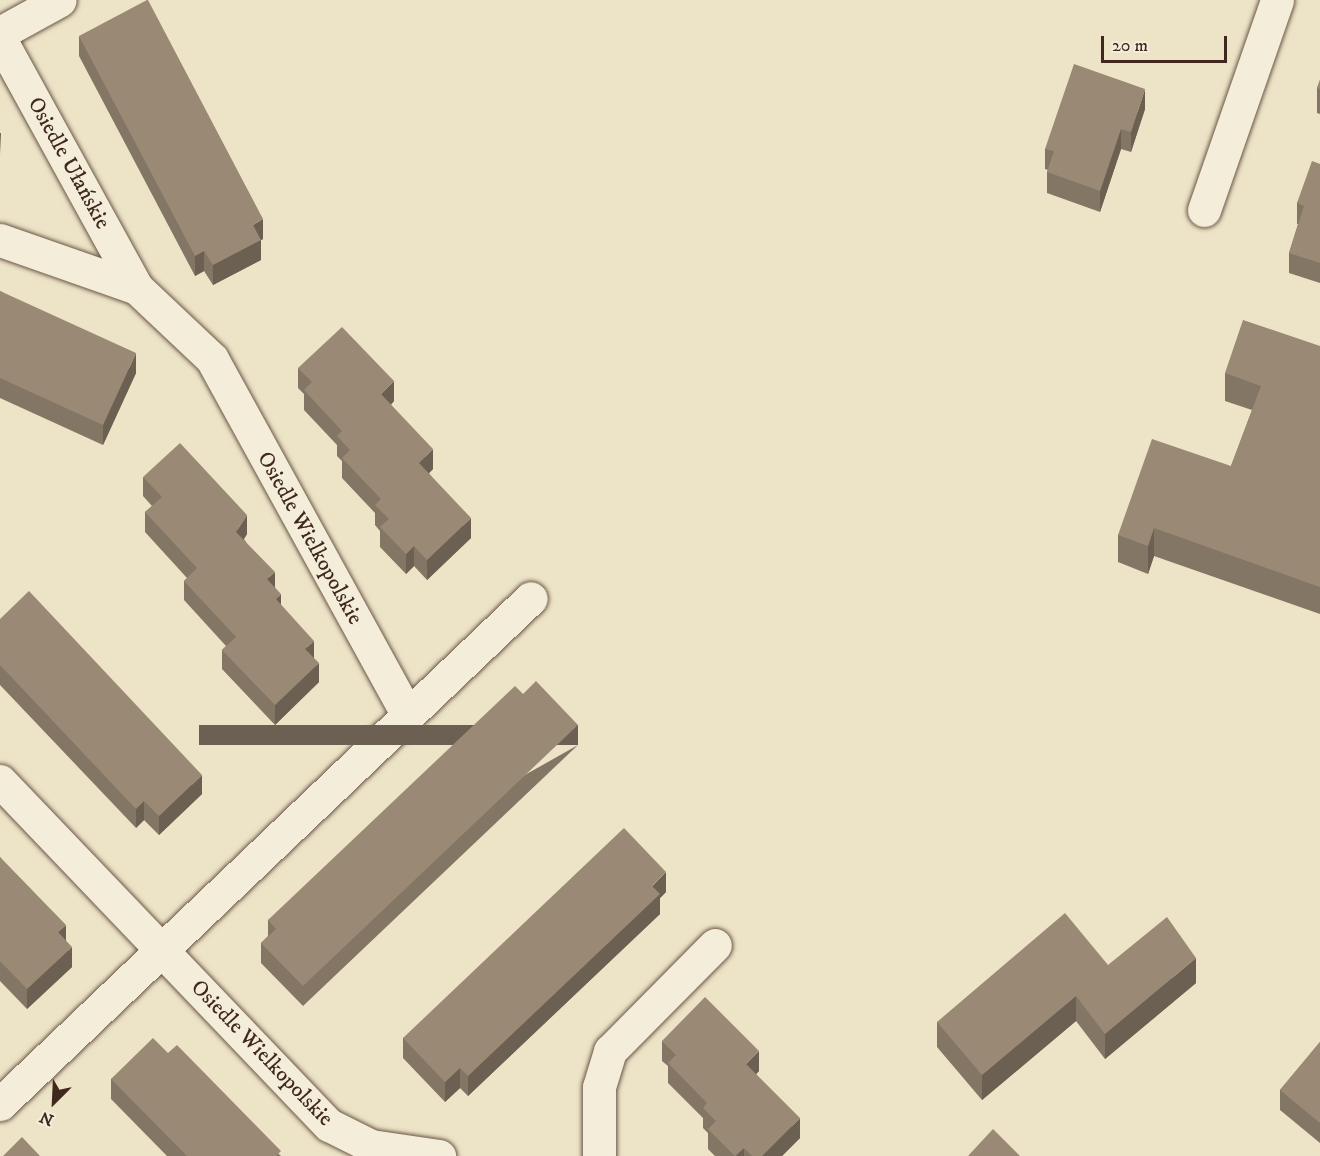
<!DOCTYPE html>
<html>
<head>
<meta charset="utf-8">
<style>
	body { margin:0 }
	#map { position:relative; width:1320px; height:1156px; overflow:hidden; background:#ede3c6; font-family:"IM FELL DW Pica",serif }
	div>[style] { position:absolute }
	.roads { filter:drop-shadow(0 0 2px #6b5748) drop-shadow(0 0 2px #6b5748) }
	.street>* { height:33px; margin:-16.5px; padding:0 16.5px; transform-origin:16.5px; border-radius:16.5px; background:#f3edda }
	.wall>* { inset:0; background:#847665 }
	.shaded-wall>* { inset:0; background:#6c6052; transform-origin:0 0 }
	.building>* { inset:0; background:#9a8975 }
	span { translate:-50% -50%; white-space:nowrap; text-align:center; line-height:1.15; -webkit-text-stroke:5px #f3edda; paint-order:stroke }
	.street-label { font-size:22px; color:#40281e }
	.north { position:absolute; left:24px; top:1072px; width:60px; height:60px; -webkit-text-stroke:4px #f3edda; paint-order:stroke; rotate:204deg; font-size:16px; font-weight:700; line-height:24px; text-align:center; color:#40281e }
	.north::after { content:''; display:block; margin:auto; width:21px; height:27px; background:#40281e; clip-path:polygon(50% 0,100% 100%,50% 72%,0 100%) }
	.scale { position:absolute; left:1101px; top:36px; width:126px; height:27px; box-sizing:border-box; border:3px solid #40281e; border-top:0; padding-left:8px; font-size:18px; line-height:21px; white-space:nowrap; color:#40281e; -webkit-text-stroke:4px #f3edda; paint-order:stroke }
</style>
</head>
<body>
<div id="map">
	<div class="roads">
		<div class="street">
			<i style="left:0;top:33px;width:68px;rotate:-28.8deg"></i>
			<i style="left:0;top:39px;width:284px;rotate:61.2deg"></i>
			<i style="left:137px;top:288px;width:103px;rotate:43.4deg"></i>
			<i style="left:212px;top:359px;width:407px;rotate:61.2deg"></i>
			<i style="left:1204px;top:210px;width:222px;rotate:-70.8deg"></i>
			<i style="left:0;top:240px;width:145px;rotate:19.3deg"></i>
			<i style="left:0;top:781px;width:476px;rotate:46.3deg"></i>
			<i style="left:329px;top:1125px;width:47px;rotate:26.6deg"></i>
			<i style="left:371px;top:1146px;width:69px;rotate:8.4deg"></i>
			<i style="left:0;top:1104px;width:733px;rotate:-43.62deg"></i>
			<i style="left:599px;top:1156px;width:69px;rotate:-90deg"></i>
			<i style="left:599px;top:1087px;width:38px;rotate:-73deg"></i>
			<i style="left:610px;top:1051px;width:149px;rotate:-45.3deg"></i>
		</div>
	</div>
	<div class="wall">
		<i style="clip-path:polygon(79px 36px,263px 239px,261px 240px,261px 260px,213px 285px,204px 271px,195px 276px,79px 56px)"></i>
		<i style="clip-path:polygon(1320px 80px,1320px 114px,1317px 113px,1317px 88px)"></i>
		<i style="clip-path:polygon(1145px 109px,1131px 152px,1121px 149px,1100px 212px,1047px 193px,1047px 172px,1048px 170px,1045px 169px,1045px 149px)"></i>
		<i style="clip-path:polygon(1320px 164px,1320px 283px,1289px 273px,1289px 253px,1298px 224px,1297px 224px,1297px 203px)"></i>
		<i style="clip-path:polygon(0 291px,136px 373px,103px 445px,0 398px)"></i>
		<i style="clip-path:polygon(1320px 346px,1320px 614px,1154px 556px,1148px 574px,1118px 562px,1118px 535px,1231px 466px,1252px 410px,1225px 401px,1225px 373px)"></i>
		<i style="clip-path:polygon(298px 368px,394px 401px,391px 405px,433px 469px,429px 473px,471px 538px,427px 580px,414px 566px,406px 574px,380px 547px,380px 531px,375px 525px,375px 513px,342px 478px,342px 461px,337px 456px,337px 445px,304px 410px,304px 394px,298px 388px)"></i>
		<i style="clip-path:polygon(143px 477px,247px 534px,244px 539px,275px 587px,281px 605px,314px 658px,319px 682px,275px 725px,222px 669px,222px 650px,226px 646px,184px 600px,184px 581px,187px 578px,145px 532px,145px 512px,152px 506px,143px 496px)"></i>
		<i style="clip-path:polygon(0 619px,202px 794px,159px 835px,144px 820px,136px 828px,0 685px)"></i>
		<i style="clip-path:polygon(578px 745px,303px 1006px,261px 963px,261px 943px,268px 936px,268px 920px)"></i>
		<i style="clip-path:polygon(0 857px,66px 941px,72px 967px,27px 1009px,0 981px)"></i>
		<i style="clip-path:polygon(666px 892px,660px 898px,660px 914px,468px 1096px,460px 1088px,445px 1102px,403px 1058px,403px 1038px)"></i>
		<i style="clip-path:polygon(1108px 965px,1196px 983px,1105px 1059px,1076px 1021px,982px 1100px,937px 1047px,937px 1022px)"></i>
		<i style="clip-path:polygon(662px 1041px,759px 1071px,756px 1074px,800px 1138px,782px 1156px,715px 1156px,708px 1149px,708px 1133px,703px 1128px,703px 1118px,668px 1083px,668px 1066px,662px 1061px)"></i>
		<i style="clip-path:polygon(1320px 1042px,1320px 1143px,1280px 1110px,1280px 1090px)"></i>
		<i style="clip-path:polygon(168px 1053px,281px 1156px,167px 1156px,111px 1099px,111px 1079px)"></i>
	</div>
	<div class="shaded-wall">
		<i style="clip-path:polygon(1145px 89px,1145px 109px,1131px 152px,1131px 132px)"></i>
		<i style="clip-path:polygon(1121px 129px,1121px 149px,1100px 212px,1100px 191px)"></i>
		<i style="clip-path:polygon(0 133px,1px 133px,0 154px)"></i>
		<i style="clip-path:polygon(263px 219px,263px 239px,261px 240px,261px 260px,213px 285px,213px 265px,253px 225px)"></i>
		<i style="clip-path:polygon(204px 251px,204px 271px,195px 276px,195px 256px)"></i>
		<i style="clip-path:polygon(136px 353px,136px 373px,103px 445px,103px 425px)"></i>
		<i style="clip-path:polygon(394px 381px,394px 401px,381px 414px,381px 394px)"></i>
		<i style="clip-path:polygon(433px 449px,433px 469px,419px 483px,419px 463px)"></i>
		<i style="clip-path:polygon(247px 515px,247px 534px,236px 551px,236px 532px)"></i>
		<i style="clip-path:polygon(471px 518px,471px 538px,427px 580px,427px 560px)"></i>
		<i style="clip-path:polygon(1154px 528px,1154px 556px,1148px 574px,1148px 546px)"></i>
		<i style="clip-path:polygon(414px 546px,414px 566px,406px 574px,406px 554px)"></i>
		<i style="clip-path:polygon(275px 572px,275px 591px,267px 579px)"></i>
		<i style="clip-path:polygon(281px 594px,281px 614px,276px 599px)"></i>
		<i style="clip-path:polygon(314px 641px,314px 661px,305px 649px)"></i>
		<i style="clip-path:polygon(319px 663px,319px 682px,275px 725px,275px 705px)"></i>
		<i style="left:578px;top:725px;width:20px;height:379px;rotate:90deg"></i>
		<i style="clip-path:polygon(202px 775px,202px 794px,159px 835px,159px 816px)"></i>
		<i style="clip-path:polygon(144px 801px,144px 820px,136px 828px,136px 809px)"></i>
		<i style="clip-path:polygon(666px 872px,666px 892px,660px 898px,660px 914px,468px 1096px,468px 1076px)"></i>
		<i style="clip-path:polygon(66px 925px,66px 945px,58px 932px)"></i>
		<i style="clip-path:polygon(72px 947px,72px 967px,27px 1009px,27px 989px)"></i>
		<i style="clip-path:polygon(1196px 958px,1196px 983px,1105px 1059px,1105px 1034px)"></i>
		<i style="clip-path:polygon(1076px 996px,1076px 1021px,982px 1100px,982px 1075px)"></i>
		<i style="clip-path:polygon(759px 1051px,759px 1071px,746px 1085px,746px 1064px)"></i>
		<i style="clip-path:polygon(460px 1068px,460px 1088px,445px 1102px,445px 1082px)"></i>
		<i style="clip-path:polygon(800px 1118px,800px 1138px,782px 1156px,762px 1156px)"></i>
		<i style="clip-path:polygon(744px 1148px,744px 1156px,736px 1156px)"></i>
	</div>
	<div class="building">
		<i style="clip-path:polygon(147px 0,148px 0,263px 219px,253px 225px,261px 240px,213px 265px,204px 251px,195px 256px,79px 36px)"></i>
		<i style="clip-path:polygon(1074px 64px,1145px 89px,1131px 132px,1121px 129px,1100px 191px,1047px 172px,1054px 151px,1045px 149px)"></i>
		<i style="clip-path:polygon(1320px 80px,1320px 89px,1317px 88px)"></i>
		<i style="clip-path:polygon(1312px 161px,1320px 164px,1320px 263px,1289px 253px,1304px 206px,1297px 203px)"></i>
		<i style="clip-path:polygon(0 291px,136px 353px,103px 425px,0 378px)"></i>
		<i style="clip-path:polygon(1243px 320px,1320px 346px,1320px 587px,1154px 528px,1148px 546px,1118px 535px,1152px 439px,1231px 466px,1261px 386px,1225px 373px)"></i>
		<i style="clip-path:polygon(342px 327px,394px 381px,381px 394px,433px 449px,419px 463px,471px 518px,427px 560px,414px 546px,406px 554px,380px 527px,389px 519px,375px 505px,381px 499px,342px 458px,350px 450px,337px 436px,342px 431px,304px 390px,312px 382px,298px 368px)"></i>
		<i style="clip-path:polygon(180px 443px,247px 515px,236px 532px,275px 572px,267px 579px,281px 594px,276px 599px,314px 641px,305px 649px,319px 663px,275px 705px,222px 650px,236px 637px,184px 581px,197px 568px,145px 512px,162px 497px,143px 477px)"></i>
		<i style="clip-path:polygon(29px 591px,202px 775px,159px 816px,144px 801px,136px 809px,0 665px,0 619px)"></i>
		<i style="clip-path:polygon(536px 681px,578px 725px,303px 986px,261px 943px,276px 929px,268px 920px,515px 686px,523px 694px)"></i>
		<i style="clip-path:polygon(624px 828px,666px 872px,652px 886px,660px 894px,468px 1076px,460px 1068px,445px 1082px,403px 1038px)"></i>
		<i style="clip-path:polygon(0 857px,66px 925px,58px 932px,72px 947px,27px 989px,0 961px)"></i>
		<i style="clip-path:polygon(1065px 913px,1108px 965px,1167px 917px,1196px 958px,1105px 1034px,1076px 996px,982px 1075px,937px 1022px)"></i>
		<i style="clip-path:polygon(705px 997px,759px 1051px,746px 1064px,800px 1118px,762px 1156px,752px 1156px,744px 1148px,735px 1156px,708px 1129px,716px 1121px,703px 1108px,707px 1103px,668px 1063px,676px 1055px,662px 1041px)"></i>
		<i style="clip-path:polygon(153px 1038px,168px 1053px,177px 1045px,281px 1151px,276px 1156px,187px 1156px,111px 1079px)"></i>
		<i style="clip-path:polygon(1320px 1042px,1320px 1123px,1280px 1090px)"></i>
		<i style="clip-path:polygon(993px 1129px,1020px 1156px,968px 1156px)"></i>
		<i style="clip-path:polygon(22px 1137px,40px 1156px,3px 1156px)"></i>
	</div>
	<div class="street-label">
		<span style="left:69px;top:163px;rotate:61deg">Osiedle Ułańskie</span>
		<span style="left:310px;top:538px;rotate:61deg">Osiedle Wielkopolskie</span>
		<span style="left:262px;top:1053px;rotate:46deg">Osiedle Wielkopolskie</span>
	</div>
	<div class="north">N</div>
	<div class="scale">20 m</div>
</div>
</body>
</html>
